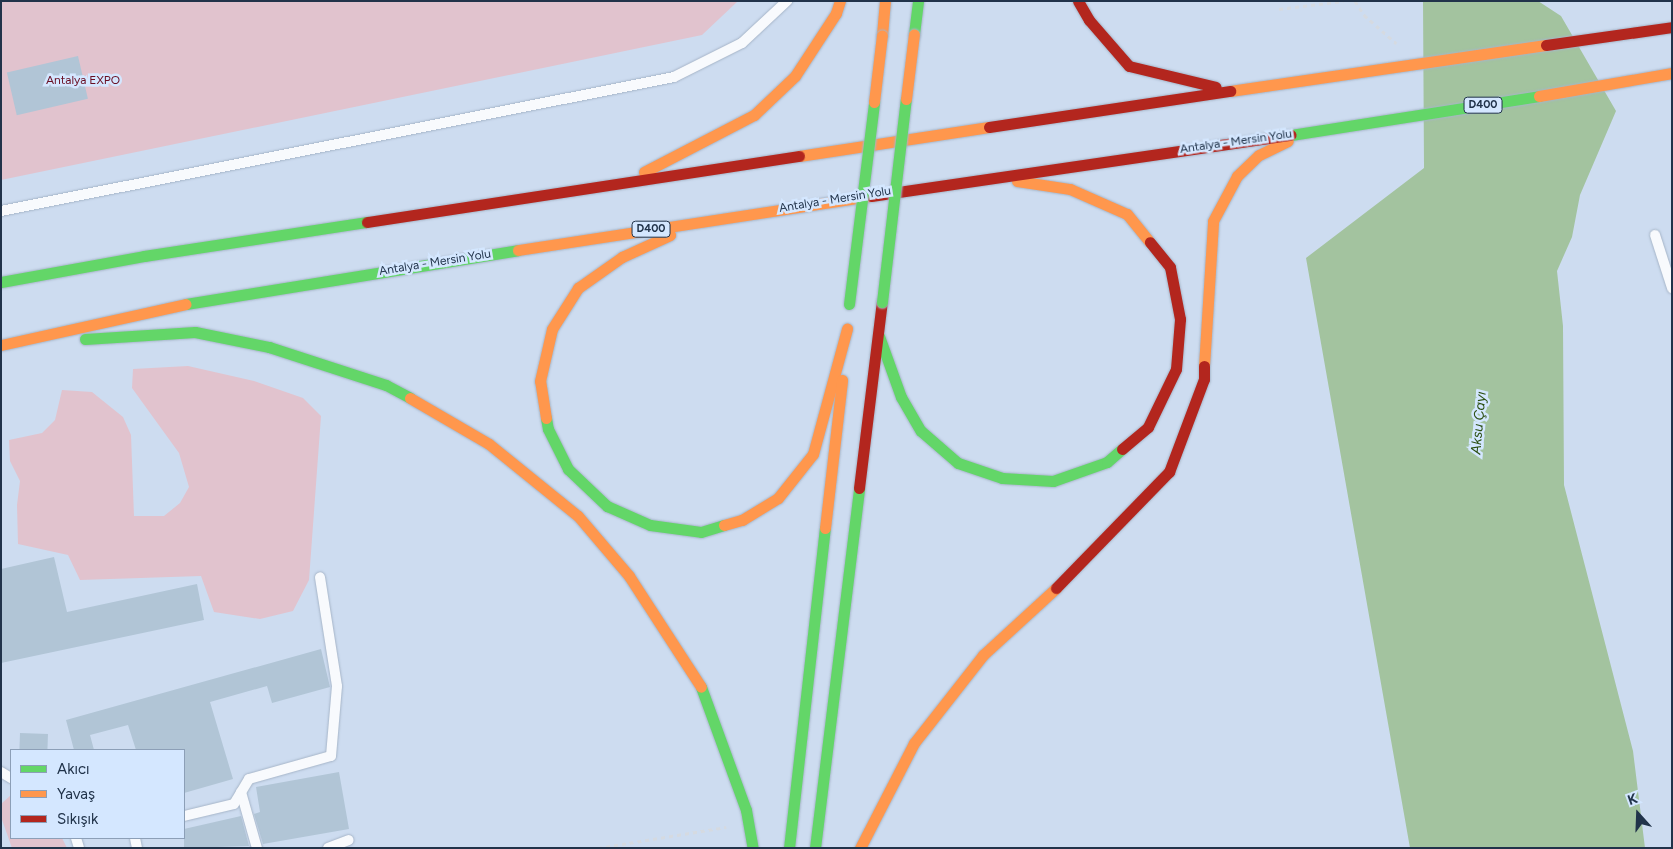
<!DOCTYPE html>
<html>
<head>
<meta charset="utf-8">
<style>
	body { margin:0 }
	#map { position:relative; width:1673px; height:849px; overflow:hidden; background:#cddcf0; font-family:Figtree,sans-serif }
	div>[style] { position:absolute }
	.green>* { inset:0; background:#e1c3ce }
	.water>* { inset:0; background:#a3c39f }
	.building>* { inset:0; background:#b1c5d6; transform-origin:0 0 }
	.path>* { height:3px; margin-top:-1.5px; transform-origin:0; background:repeating-linear-gradient(90deg,#d5dae1 0 4px,transparent 0 8px) }
	.roads { filter:drop-shadow(0 0 1px #a6b5c8) drop-shadow(0 0 1px #a6b5c8) }
	.lane>* { height:10px; margin:-5px; padding:0 5px; transform-origin:5px; border-radius:5px; background:#f8fafd }
	.fast>* { height:11px; margin:-5.5px; padding:0 5.5px; transform-origin:5.5px; border-radius:5.5px; background:#63d668 }
	.slow>* { height:11px; margin:-5.5px; padding:0 5.5px; transform-origin:5.5px; border-radius:5.5px; background:#ff974d }
	.jam>* { height:11px; margin:-5.5px; padding:0 5.5px; transform-origin:5.5px; border-radius:5.5px; background:#b3261e }
	.bridges { filter:drop-shadow(0 0 1px #a6b5c8) drop-shadow(0 0 1px #a6b5c8) }
	.fast-bridge>* { height:11px; margin:-5.5px; padding:0 5.5px; transform-origin:5.5px; border-radius:5.5px; background:#63d668 }
	.slow-bridge>* { height:11px; margin:-5.5px; padding:0 5.5px; transform-origin:5.5px; border-radius:5.5px; background:#ff974d }
	span { translate:-50% -50%; white-space:nowrap; text-align:center; line-height:1.15; -webkit-text-stroke:5px #d4e7ff; paint-order:stroke }
	.shield-label span { padding:1px 4px; background:#d4e7ff; border:1px solid; border-radius:4px; -webkit-text-stroke-width:0 }
	.shield-label { font-size:11px; color:#21334a; font-weight:700 }
	.park-label { font-size:12px; color:#690e23 }
	.street-label { font-size:12px; color:#21334a }
	.water-label { font-size:14px; color:#2a4e10; font-style:italic }
	.frame { position:absolute; inset:0; border:2px solid #21334a; pointer-events:none }
	.legend { position:absolute; left:10px; top:749px; width:175px; height:90px; box-sizing:border-box; background:#d4e7ff; border:1px solid #8c9fb7; margin:0; padding:6px 9px; list-style:none; font-size:15px; color:#21334a }
	.legend li { display:flex; align-items:center; gap:10px; height:25px }
	.legend b { width:25px; border:1px solid #8c9fb7 }
	.north { position:absolute; left:1613px; top:789px; width:50px; height:50px; -webkit-text-stroke:4px #d4e7ff; paint-order:stroke; rotate:340deg; font-size:14px; font-weight:700; line-height:20px; text-align:center; color:#21334a }
	.north::after { content:''; display:block; margin:auto; width:18px; height:22px; background:#21334a; clip-path:polygon(50% 0,100% 100%,50% 72%,0 100%) }
</style>
</head>
<body>
<div id="map">
	<div class="green">
		<i style="clip-path:polygon(1px 1px,738px 1px,702px 35px,1px 180px)"></i>
		<i style="clip-path:polygon(188px 366px,254px 381px,303px 398px,321px 416px,309px 580px,293px 611px,260px 619px,214px 612px,201px 576px,80px 580px,68px 555px,18px 544px,17px 505px,20px 481px,10px 461px,9px 440px,42px 433px,55px 420px,62px 390px,92px 392px,123px 417px,131px 435px,134px 516px,164px 516px,180px 503px,189px 487px,179px 453px,132px 388px,133px 369px)"></i>
		<i style="clip-path:polygon(11px 795px,11px 838px,62px 838px,67px 848px,12px 848px,1px 817px,1px 804px)"></i>
	</div>
	<div class="water">
		<i style="clip-path:polygon(1423px 1px,1538px 1px,1561px 16px,1616px 111px,1580px 195px,1572px 237px,1557px 271px,1563px 326px,1564px 485px,1633px 751px,1645px 848px,1410px 848px,1306px 258px,1424px 168px)"></i>
	</div>
	<div class="building">
		<i style="left:78px;top:56px;width:44px;height:73px;rotate:77deg"></i>
		<i style="clip-path:polygon(54px 557px,67px 612px,197px 584px,204px 620px,1px 663px,1px 569px)"></i>
		<i style="clip-path:polygon(321px 649px,330px 687px,272px 703px,267px 686px,210px 702px,233px 779px,184px 793px,184px 750px,136px 750px,128px 725px,90px 735px,94px 750px,74px 750px,66px 720px)"></i>
		<i style="left:20px;top:733px;width:28px;height:17px;rotate:2deg"></i>
		<i style="clip-path:polygon(339px 772px,349px 829px,263px 844px,254px 814px,260px 812px,256px 787px)"></i>
		<i style="clip-path:polygon(241px 816px,249px 846px,184px 848px,184px 829px)"></i>
	</div>
	<div class="path">
		<i style="left:1355px;top:1px;width:17px;rotate:57deg"></i>
		<i style="left:1364px;top:15px;width:43px;rotate:41.2deg"></i>
		<i style="left:1279px;top:9px;width:65px;rotate:-7deg"></i>
		<i style="left:598px;top:848px;width:130px;rotate:-9.3deg"></i>
	</div>
	<div class="roads">
		<div class="lane">
			<i style="left:1px;top:211px;width:686px;rotate:-11.26deg"></i>
			<i style="left:674px;top:77px;width:76px;rotate:-26.6deg"></i>
			<i style="left:742px;top:43px;width:62px;rotate:-43deg"></i>
			<i style="left:1655px;top:235px;width:56px;rotate:72.2deg"></i>
			<i style="left:1px;top:772px;width:12px;rotate:31deg"></i>
			<i style="left:241px;top:792px;width:58px;rotate:74.1deg"></i>
			<i style="left:184px;top:816px;width:51px;rotate:-13.5deg"></i>
			<i style="left:234px;top:804px;width:29px;rotate:-59deg"></i>
			<i style="left:249px;top:779px;width:85px;rotate:-15.7deg"></i>
			<i style="left:331px;top:756px;width:70px;rotate:-85.1deg"></i>
			<i style="left:337px;top:686px;width:110px;rotate:-98.9deg"></i>
			<i style="left:76px;top:838px;width:10px;rotate:73deg"></i>
			<i style="left:135px;top:838px;width:10px;rotate:79deg"></i>
			<i style="left:328px;top:848px;width:22px;rotate:-21deg"></i>
		</div>
		<div class="fast">
			<i style="left:914px;top:34px;width:33px;rotate:-83deg"></i>
			<i style="left:1291px;top:135px;width:251px;rotate:-8.9deg"></i>
			<i style="left:1px;top:282px;width:145px;rotate:-10.3deg"></i>
			<i style="left:144px;top:256px;width:226px;rotate:-8.7deg"></i>
			<i style="left:186px;top:304px;width:336px;rotate:-9.2deg"></i>
			<i style="left:879px;top:336px;width:65px;rotate:70.2deg"></i>
			<i style="left:901px;top:397px;width:39px;rotate:60deg"></i>
			<i style="left:921px;top:431px;width:49px;rotate:40.9deg"></i>
			<i style="left:958px;top:463px;width:46px;rotate:18.8deg"></i>
			<i style="left:1002px;top:478px;width:51px;rotate:3.4deg"></i>
			<i style="left:1053px;top:481px;width:57px;rotate:-19.4deg"></i>
			<i style="left:1107px;top:462px;width:20px;rotate:-41deg"></i>
			<i style="left:85px;top:339px;width:110px;rotate:-3.6deg"></i>
			<i style="left:195px;top:332px;width:76px;rotate:11.5deg"></i>
			<i style="left:269px;top:347px;width:123px;rotate:18deg"></i>
			<i style="left:386px;top:385px;width:27px;rotate:28deg"></i>
			<i style="left:546px;top:418px;width:11px;rotate:80deg"></i>
			<i style="left:548px;top:429px;width:45px;rotate:63.4deg"></i>
			<i style="left:568px;top:469px;width:54px;rotate:43.5deg"></i>
			<i style="left:607px;top:506px;width:47px;rotate:23.8deg"></i>
			<i style="left:650px;top:525px;width:51px;rotate:7.8deg"></i>
			<i style="left:701px;top:532px;width:24px;rotate:-17deg"></i>
			<i style="left:701px;top:687px;width:131px;rotate:69.9deg"></i>
			<i style="left:746px;top:810px;width:39px;rotate:80deg"></i>
			<i style="left:789px;top:848px;width:322px;rotate:-83.6deg"></i>
			<i style="left:815px;top:848px;width:363px;rotate:-83deg"></i>
		</div>
		<div class="slow">
			<i style="left:882px;top:35px;width:34px;rotate:-85deg"></i>
			<i style="left:1230px;top:91px;width:319px;rotate:-8.3deg"></i>
			<i style="left:1539px;top:96px;width:135px;rotate:-9.8deg"></i>
			<i style="left:799px;top:156px;width:192px;rotate:-8.7deg"></i>
			<i style="left:644px;top:172px;width:124px;rotate:-27.4deg"></i>
			<i style="left:754px;top:115px;width:57px;rotate:-43.6deg"></i>
			<i style="left:795px;top:76px;width:75px;rotate:-56.9deg"></i>
			<i style="left:836px;top:13px;width:13px;rotate:-72deg"></i>
			<i style="left:1017px;top:181px;width:54px;rotate:8.6deg"></i>
			<i style="left:1070px;top:189px;width:62px;rotate:23.7deg"></i>
			<i style="left:1127px;top:214px;width:36px;rotate:51deg"></i>
			<i style="left:518px;top:250px;width:357px;rotate:-8.7deg"></i>
			<i style="left:1px;top:345px;width:189px;rotate:-12.5deg"></i>
			<i style="left:1204px;top:366px;width:145px;rotate:-86.4deg"></i>
			<i style="left:1213px;top:221px;width:51px;rotate:-61.9deg"></i>
			<i style="left:1237px;top:176px;width:30px;rotate:-44deg"></i>
			<i style="left:1259px;top:155px;width:32px;rotate:-26deg"></i>
			<i style="left:410px;top:398px;width:91px;rotate:30.2deg"></i>
			<i style="left:489px;top:444px;width:114px;rotate:39deg"></i>
			<i style="left:578px;top:516px;width:79px;rotate:49.6deg"></i>
			<i style="left:629px;top:576px;width:132px;rotate:57deg"></i>
			<i style="left:546px;top:418px;width:37px;rotate:-99deg"></i>
			<i style="left:540px;top:381px;width:53px;rotate:-77deg"></i>
			<i style="left:552px;top:329px;width:49px;rotate:-57.6deg"></i>
			<i style="left:578px;top:288px;width:54px;rotate:-35.2deg"></i>
			<i style="left:622px;top:257px;width:53px;rotate:-24.6deg"></i>
			<i style="left:724px;top:525px;width:19px;rotate:-16deg"></i>
			<i style="left:742px;top:520px;width:42px;rotate:-31.4deg"></i>
			<i style="left:778px;top:498px;width:56px;rotate:-51.5deg"></i>
			<i style="left:813px;top:454px;width:130px;rotate:-74.8deg"></i>
			<i style="left:825px;top:528px;width:149px;rotate:-83.4deg"></i>
			<i style="left:860px;top:848px;width:118px;rotate:-62.8deg"></i>
			<i style="left:914px;top:743px;width:112px;rotate:-51.9deg"></i>
			<i style="left:983px;top:655px;width:99px;rotate:-42.5deg"></i>
		</div>
		<div class="jam">
			<i style="left:1078px;top:1px;width:22px;rotate:60deg"></i>
			<i style="left:1089px;top:20px;width:61px;rotate:49deg"></i>
			<i style="left:1129px;top:66px;width:89px;rotate:13.6deg"></i>
			<i style="left:1546px;top:45px;width:127px;rotate:-8.1deg"></i>
			<i style="left:989px;top:127px;width:244px;rotate:-8.5deg"></i>
			<i style="left:871px;top:196px;width:424px;rotate:-8.3deg"></i>
			<i style="left:367px;top:222px;width:437px;rotate:-8.7deg"></i>
			<i style="left:1122px;top:449px;width:34px;rotate:-40deg"></i>
			<i style="left:1148px;top:427px;width:64px;rotate:-64.2deg"></i>
			<i style="left:1176px;top:369px;width:50px;rotate:-85.4deg"></i>
			<i style="left:1180px;top:319px;width:53px;rotate:-100.9deg"></i>
			<i style="left:1170px;top:267px;width:32px;rotate:-129deg"></i>
			<i style="left:859px;top:488px;width:187px;rotate:-83deg"></i>
			<i style="left:1056px;top:588px;width:162px;rotate:-45.8deg"></i>
			<i style="left:1169px;top:472px;width:99px;rotate:-69.4deg"></i>
			<i style="left:1204px;top:379px;width:13px;rotate:-90deg"></i>
		</div>
	</div>
	<div class="bridges">
		<div class="fast-bridge">
			<i style="left:882px;top:302px;width:204px;rotate:-83.3deg"></i>
			<i style="left:849px;top:304px;width:204px;rotate:-82.9deg"></i>
		</div>
		<div class="slow-bridge">
			<i style="left:906px;top:99px;width:65px;rotate:-83deg"></i>
			<i style="left:874px;top:102px;width:67px;rotate:-83.2deg"></i>
		</div>
	</div>
	<div class="shield-label">
		<span style="left:1483px;top:105px">D400</span>
		<span style="left:651px;top:229px">D400</span>
	</div>
	<div class="park-label">
		<span style="left:83px;top:81px">Antalya EXPO</span>
	</div>
	<div class="street-label">
		<span style="left:1236px;top:142px;rotate:-8deg">Antalya - Mersin Yolu</span>
		<span style="left:835px;top:200px;rotate:-9deg">Antalya - Mersin Yolu</span>
		<span style="left:435px;top:263px;rotate:-9deg">Antalya - Mersin Yolu</span>
	</div>
	<div class="water-label">
		<span style="left:1479px;top:423px;rotate:-85deg">Aksu Çayı</span>
	</div>
	<div class="frame"></div>
	<ul class="legend">
	<li><b style="height:6px;background:#63d668"></b>Akıcı</li>
	<li><b style="height:6px;background:#ff974d"></b>Yavaş</li>
	<li><b style="height:6px;background:#b3261e"></b>Sıkışık</li>
	</ul>
	<div class="north">K</div>
</div>
</body>
</html>
